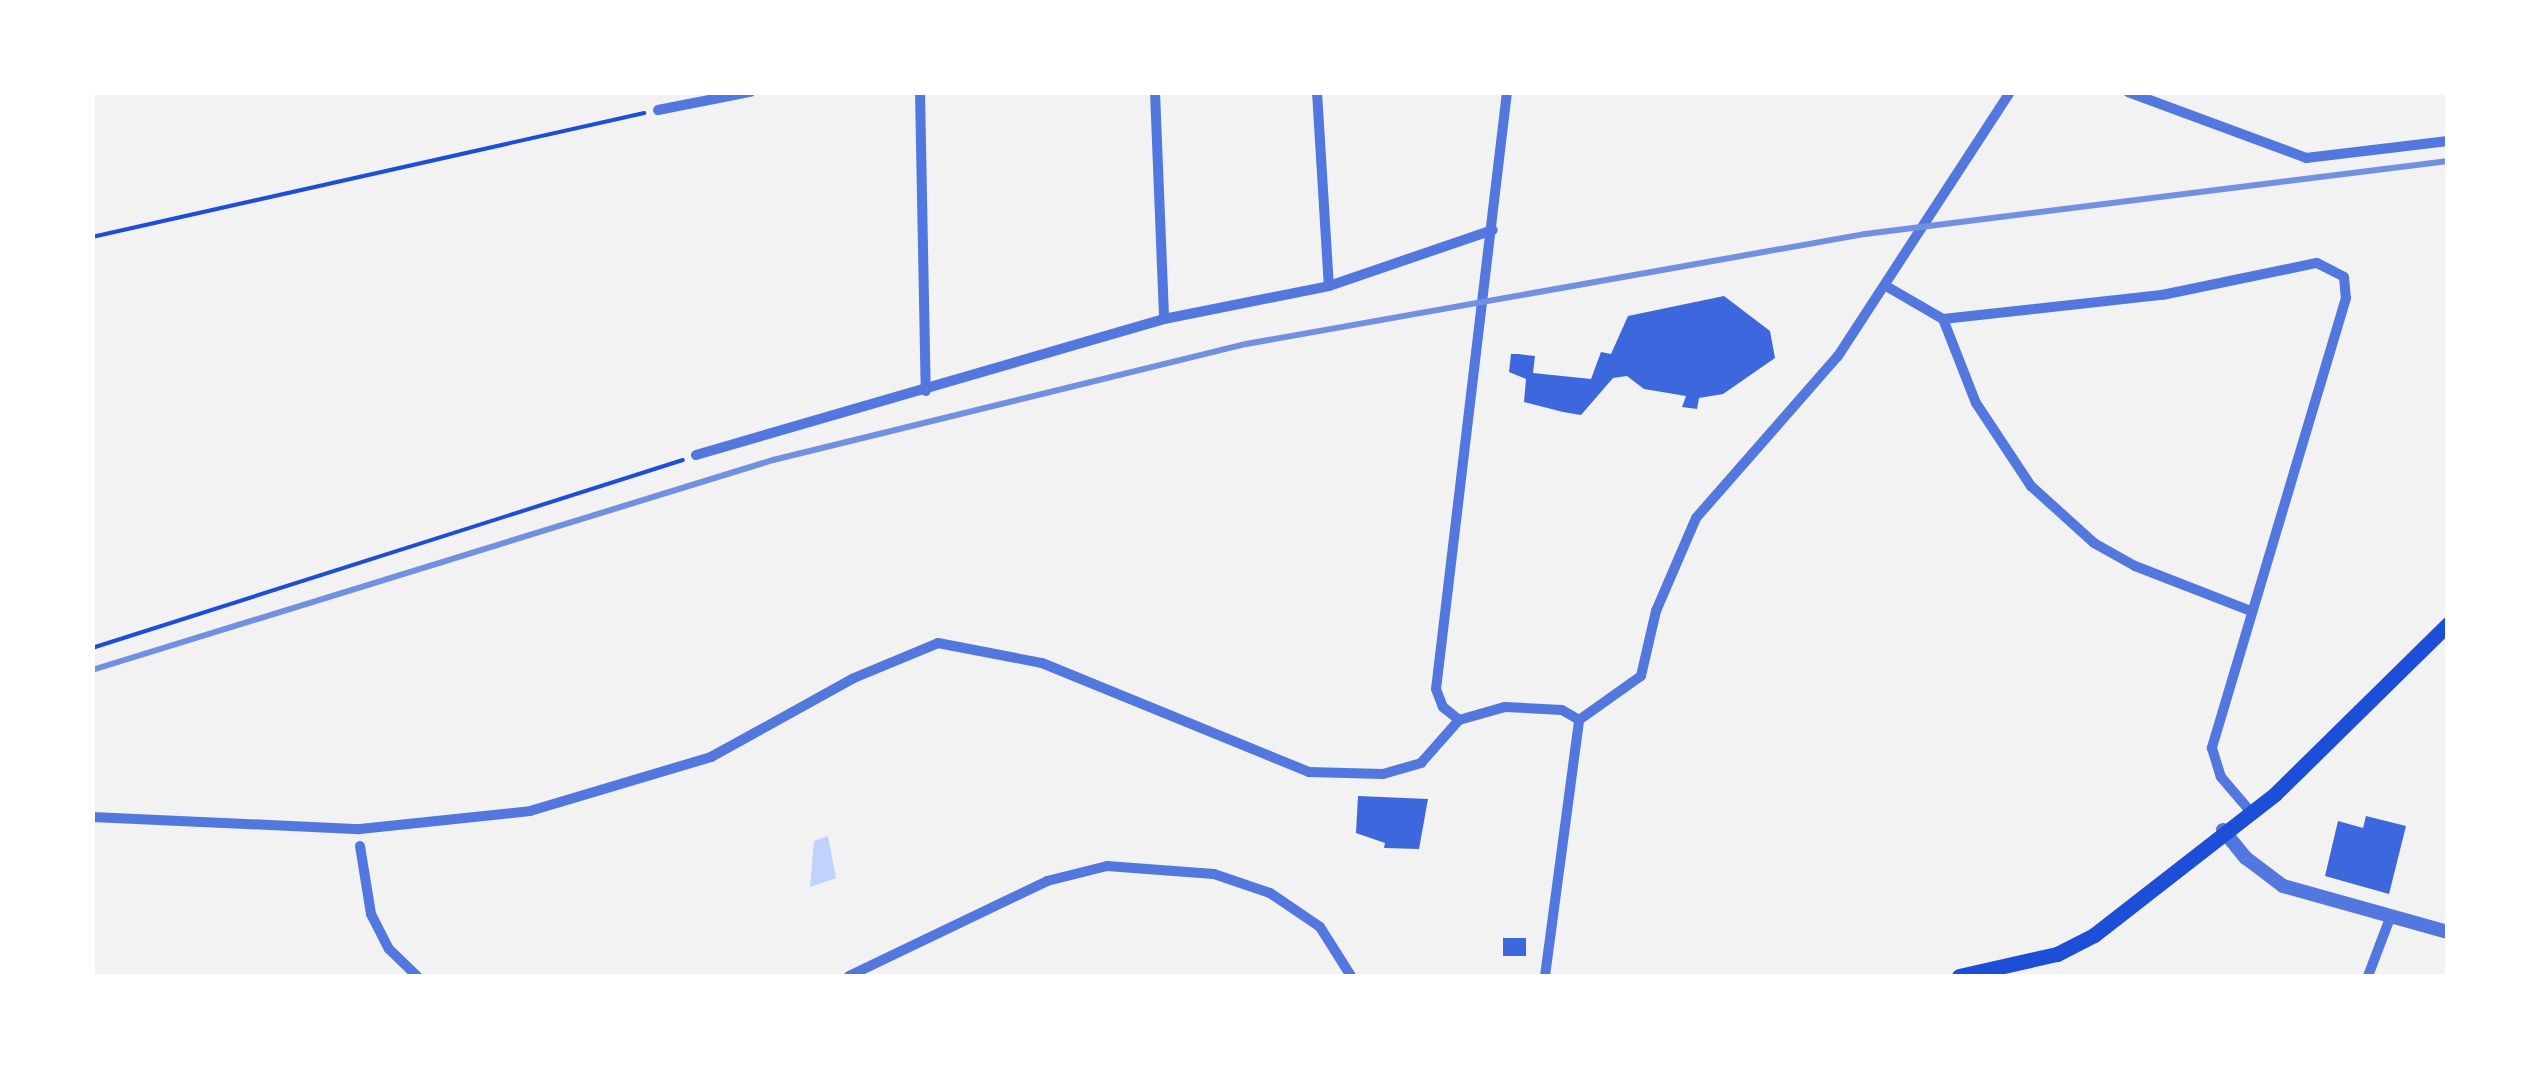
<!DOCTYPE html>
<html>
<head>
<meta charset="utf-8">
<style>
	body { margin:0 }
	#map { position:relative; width:2540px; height:1069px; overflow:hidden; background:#f2f2f2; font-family:"Crimson Pro",serif }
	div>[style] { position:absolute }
	.water>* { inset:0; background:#bfd3fe }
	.building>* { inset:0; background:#3d67dc; transform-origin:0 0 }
	.path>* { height:4px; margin:-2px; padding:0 2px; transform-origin:2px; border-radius:2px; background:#1d4ed8 }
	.minor>* { height:10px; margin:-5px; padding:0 5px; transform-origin:5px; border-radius:5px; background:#5277de }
	.tertiary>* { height:14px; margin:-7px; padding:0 7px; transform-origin:7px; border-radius:7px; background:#5277de }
	.secondary>* { height:15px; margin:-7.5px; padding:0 7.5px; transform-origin:7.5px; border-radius:7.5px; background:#1d4ed8 }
	.rail>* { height:6px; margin:-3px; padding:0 3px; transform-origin:3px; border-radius:3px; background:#7290e2 }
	span { translate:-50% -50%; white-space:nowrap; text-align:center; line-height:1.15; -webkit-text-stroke:10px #fff; paint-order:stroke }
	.frame { position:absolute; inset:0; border:95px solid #fff; pointer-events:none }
</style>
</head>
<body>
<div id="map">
	<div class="water">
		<i style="clip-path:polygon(828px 836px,836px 878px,810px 887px,814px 841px)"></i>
	</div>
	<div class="building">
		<i style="clip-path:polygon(1724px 296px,1770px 331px,1775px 358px,1723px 394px,1699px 398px,1697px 409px,1682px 407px,1686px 396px,1644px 389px,1627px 376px,1613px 378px,1581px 415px,1563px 412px,1524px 402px,1526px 379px,1509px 372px,1511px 354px,1518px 354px,1535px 356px,1533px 373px,1591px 379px,1601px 352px,1611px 354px,1628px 316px)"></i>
		<i style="clip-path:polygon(1358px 796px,1428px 799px,1419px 849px,1384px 848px,1385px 843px,1356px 833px)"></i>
		<i style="clip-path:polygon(2366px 816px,2406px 826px,2389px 894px,2325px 876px,2338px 821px,2363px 828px)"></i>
		<i style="left:1503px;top:938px;width:23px;height:18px"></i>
	</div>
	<div class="path">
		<i style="left:92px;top:237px;width:566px;rotate:-12.66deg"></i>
		<i style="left:92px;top:648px;width:620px;rotate:-17.65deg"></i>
	</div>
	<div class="minor">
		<i style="left:920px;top:92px;width:299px;rotate:88.9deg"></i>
		<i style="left:1155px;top:92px;width:227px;rotate:87.7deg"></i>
		<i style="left:1317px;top:92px;width:194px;rotate:86.5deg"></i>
		<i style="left:1507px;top:92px;width:601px;rotate:96.78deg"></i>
		<i style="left:1436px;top:689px;width:19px;rotate:69deg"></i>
		<i style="left:1443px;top:707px;width:21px;rotate:39deg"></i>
		<i style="left:1459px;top:720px;width:48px;rotate:-15.8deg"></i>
		<i style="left:1505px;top:707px;width:57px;rotate:3deg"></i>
		<i style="left:1562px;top:710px;width:20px;rotate:30deg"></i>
		<i style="left:2128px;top:92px;width:190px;rotate:20.3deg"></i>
		<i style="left:2306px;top:158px;width:143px;rotate:-6.8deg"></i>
		<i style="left:658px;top:110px;width:94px;rotate:-11.1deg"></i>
		<i style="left:1886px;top:286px;width:66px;rotate:30.1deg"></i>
		<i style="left:1943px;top:319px;width:220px;rotate:-6.3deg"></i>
		<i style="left:2162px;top:295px;width:158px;rotate:-11.7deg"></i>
		<i style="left:2317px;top:263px;width:30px;rotate:27deg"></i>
		<i style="left:2344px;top:277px;width:21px;rotate:85deg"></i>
		<i style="left:2346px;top:298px;width:470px;rotate:106.6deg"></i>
		<i style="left:2212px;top:748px;width:30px;rotate:73deg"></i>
		<i style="left:2221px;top:777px;width:46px;rotate:49.4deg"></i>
		<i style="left:1943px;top:319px;width:90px;rotate:68.6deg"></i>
		<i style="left:1976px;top:403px;width:100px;rotate:56.5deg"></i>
		<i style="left:2031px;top:486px;width:85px;rotate:42.1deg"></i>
		<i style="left:2094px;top:543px;width:47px;rotate:29.3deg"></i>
		<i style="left:2135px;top:566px;width:124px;rotate:21.2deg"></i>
		<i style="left:696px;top:455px;width:487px;rotate:-16.2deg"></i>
		<i style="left:1164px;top:319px;width:168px;rotate:-11.3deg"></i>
		<i style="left:1329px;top:286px;width:173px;rotate:-18.9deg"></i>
		<i style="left:1579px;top:720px;width:76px;rotate:-35.4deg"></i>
		<i style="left:1641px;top:676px;width:67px;rotate:-77deg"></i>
		<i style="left:1656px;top:611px;width:101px;rotate:-66.7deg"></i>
		<i style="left:1696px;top:518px;width:215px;rotate:-48.8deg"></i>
		<i style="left:1838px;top:356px;width:315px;rotate:-56.9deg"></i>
		<i style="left:92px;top:817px;width:268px;rotate:2.6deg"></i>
		<i style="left:360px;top:829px;width:171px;rotate:-6deg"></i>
		<i style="left:530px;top:811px;width:189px;rotate:-16.6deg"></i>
		<i style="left:711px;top:757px;width:163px;rotate:-28.9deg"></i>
		<i style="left:854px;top:678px;width:91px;rotate:-22.6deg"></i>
		<i style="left:938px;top:643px;width:106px;rotate:10.9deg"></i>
		<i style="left:1042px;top:663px;width:288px;rotate:22.2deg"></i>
		<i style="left:1309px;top:772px;width:74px;rotate:1.5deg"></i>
		<i style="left:1383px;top:774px;width:40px;rotate:-16deg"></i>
		<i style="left:1421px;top:763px;width:57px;rotate:-48.5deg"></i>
		<i style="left:360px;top:846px;width:69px;rotate:80.8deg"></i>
		<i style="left:371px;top:914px;width:39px;rotate:63deg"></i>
		<i style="left:389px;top:949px;width:39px;rotate:44deg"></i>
		<i style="left:849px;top:976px;width:220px;rotate:-25.6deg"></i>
		<i style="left:1047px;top:881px;width:62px;rotate:-14deg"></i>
		<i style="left:1107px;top:866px;width:107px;rotate:4.3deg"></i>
		<i style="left:1214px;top:874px;width:59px;rotate:18.7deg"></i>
		<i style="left:1270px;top:893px;width:60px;rotate:34.2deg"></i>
		<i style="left:1320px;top:927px;width:58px;rotate:57.7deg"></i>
		<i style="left:1545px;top:976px;width:258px;rotate:-82.4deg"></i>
		<i style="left:2368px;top:976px;width:62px;rotate:-69.2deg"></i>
	</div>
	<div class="tertiary">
		<i style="left:2223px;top:830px;width:36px;rotate:51deg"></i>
		<i style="left:2246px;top:858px;width:46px;rotate:37.1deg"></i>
		<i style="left:2283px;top:886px;width:171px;rotate:15.6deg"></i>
	</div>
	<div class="secondary">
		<i style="left:1959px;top:976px;width:100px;rotate:-12.7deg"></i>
		<i style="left:2057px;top:954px;width:42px;rotate:-27.2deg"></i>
		<i style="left:2094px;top:935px;width:229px;rotate:-37.9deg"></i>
		<i style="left:2275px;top:794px;width:243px;rotate:-44.5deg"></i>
	</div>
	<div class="rail">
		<i style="left:92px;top:670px;width:713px;rotate:-17.14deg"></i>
		<i style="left:773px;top:460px;width:487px;rotate:-13.8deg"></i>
		<i style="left:1246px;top:344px;width:629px;rotate:-10.08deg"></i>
		<i style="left:1865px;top:234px;width:588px;rotate:-7.14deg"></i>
	</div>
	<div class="frame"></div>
</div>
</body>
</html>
